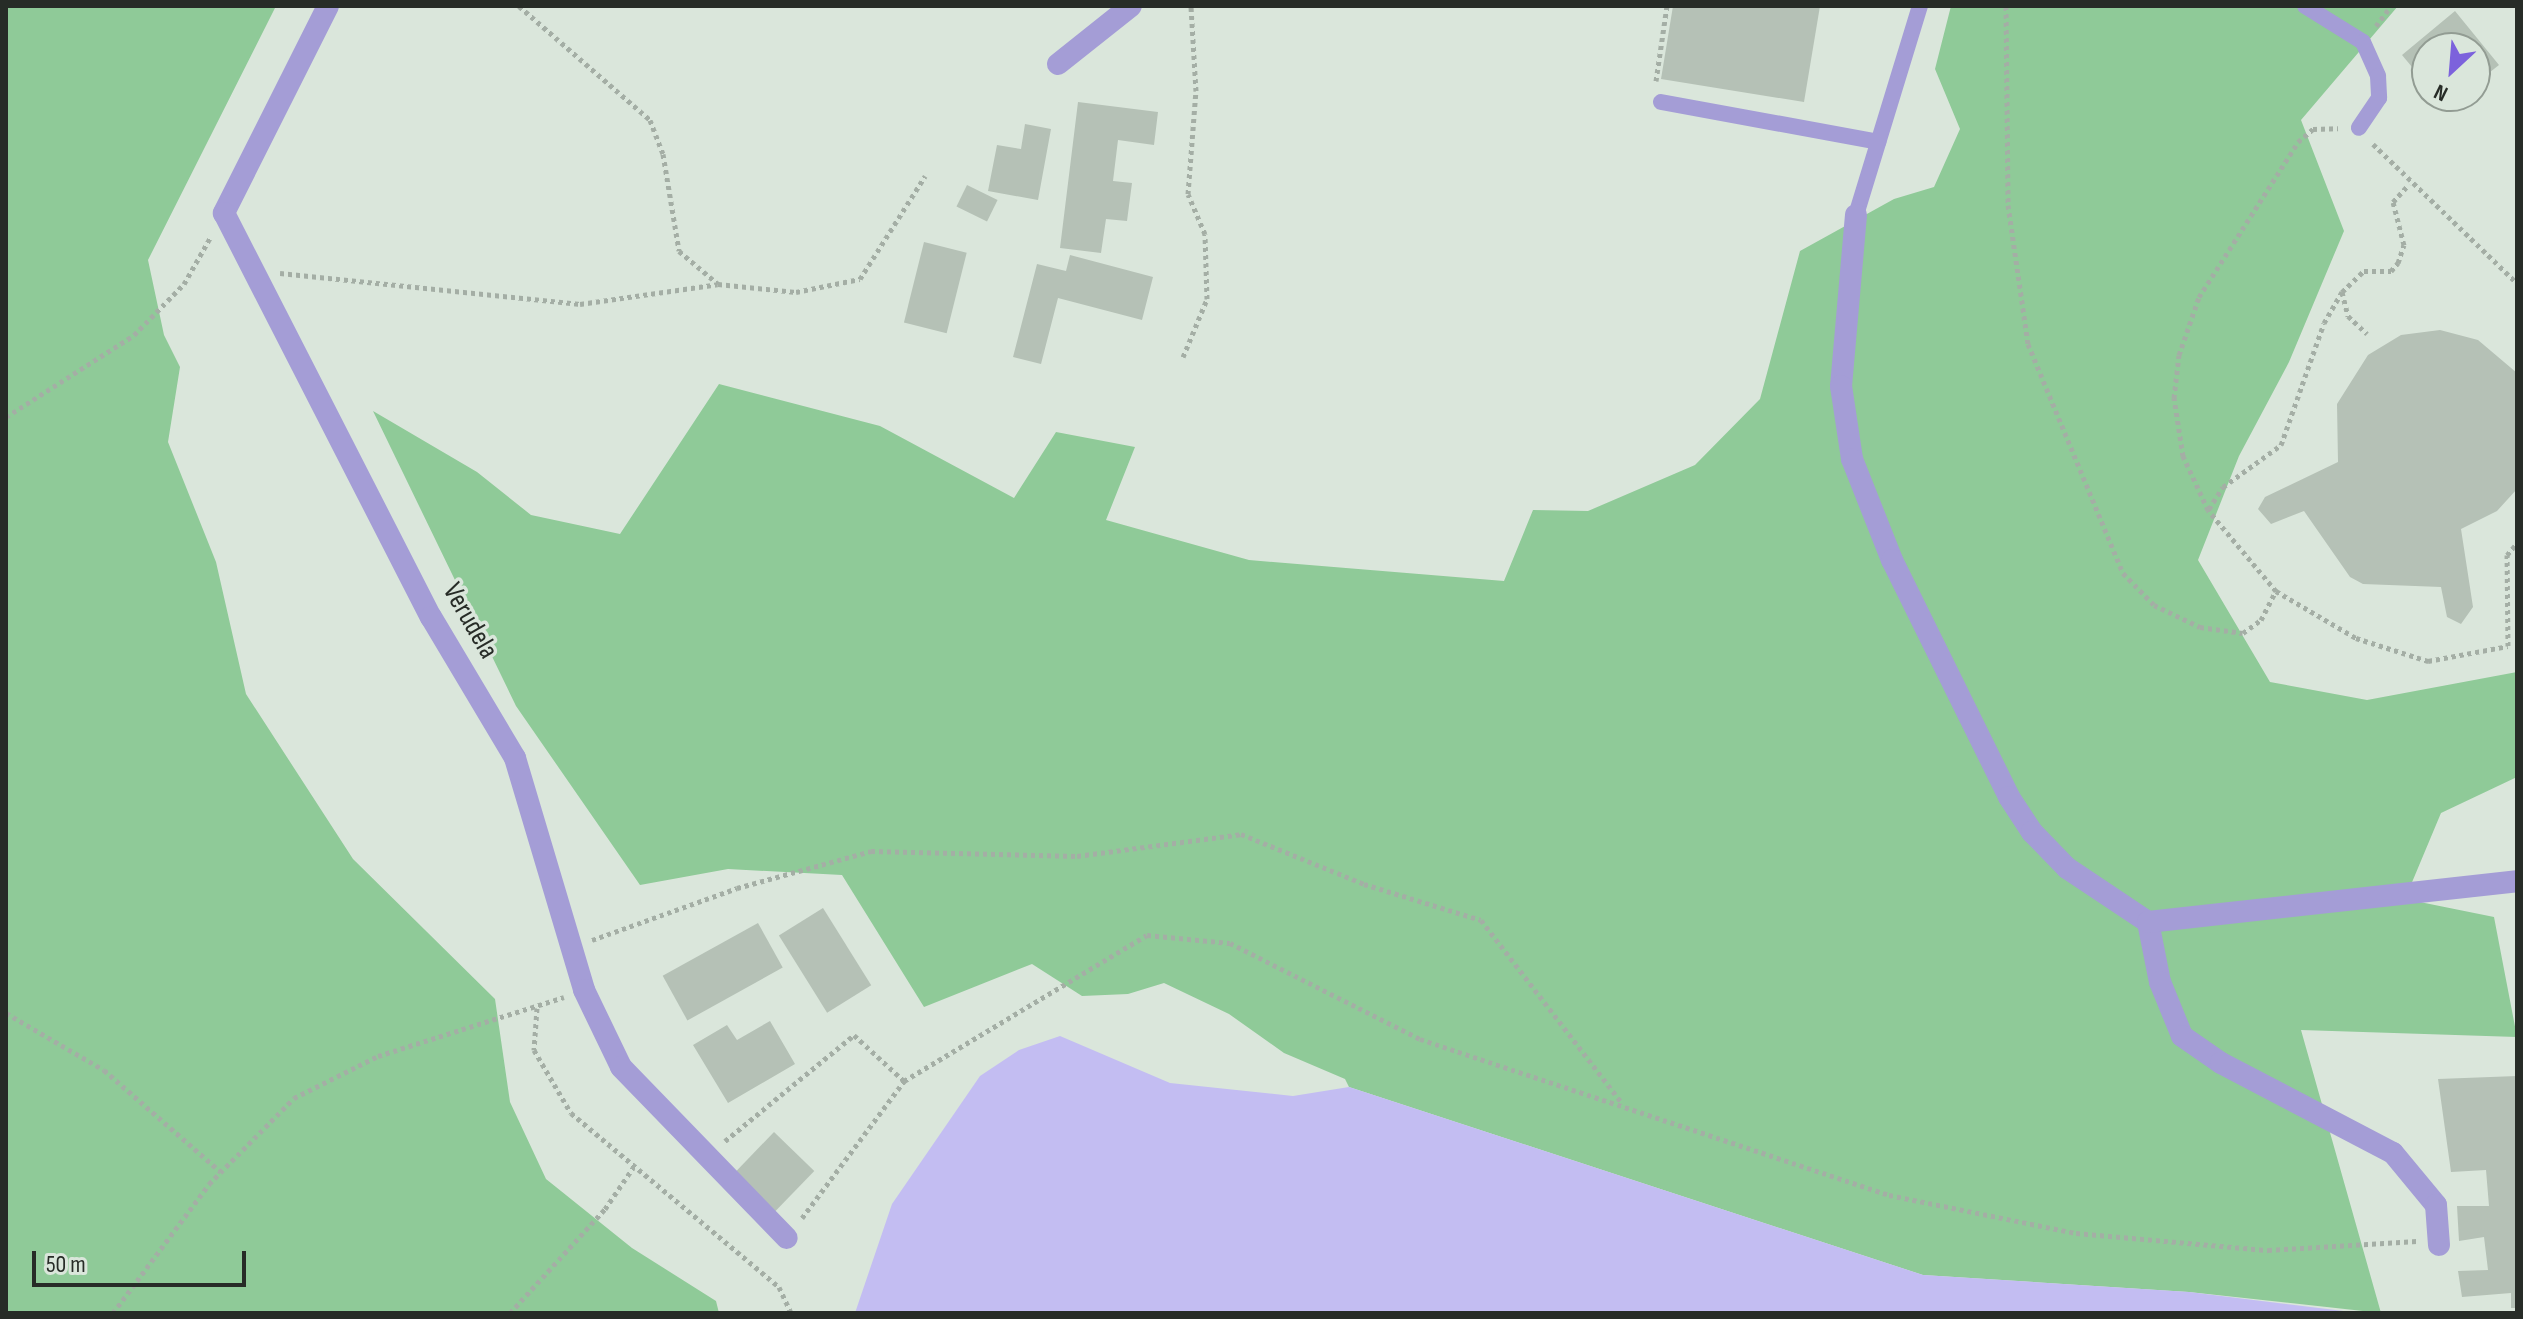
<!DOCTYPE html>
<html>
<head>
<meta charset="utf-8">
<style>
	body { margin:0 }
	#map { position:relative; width:2523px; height:1319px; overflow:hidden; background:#dae6db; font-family:"Sofia Sans Condensed",sans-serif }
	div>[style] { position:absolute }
	.green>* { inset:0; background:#8fca98 }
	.water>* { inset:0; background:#c3bdf2 }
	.building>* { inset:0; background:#b5c1b6; transform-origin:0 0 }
	.path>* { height:5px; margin-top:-2.5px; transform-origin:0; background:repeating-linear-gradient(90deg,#a4aea5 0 4px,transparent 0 8px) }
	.service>* { height:16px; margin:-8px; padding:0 8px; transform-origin:8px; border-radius:8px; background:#a49dd6 }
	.minor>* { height:22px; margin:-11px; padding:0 11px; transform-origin:11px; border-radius:11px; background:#a49dd6 }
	span { translate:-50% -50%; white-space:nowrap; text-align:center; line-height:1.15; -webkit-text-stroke:7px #dae6db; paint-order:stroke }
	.street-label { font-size:28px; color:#272c27 }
	.frame { position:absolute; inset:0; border:8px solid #272c27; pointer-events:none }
	.north { position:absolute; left:2411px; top:32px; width:80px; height:80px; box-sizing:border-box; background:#dae6db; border:2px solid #929c93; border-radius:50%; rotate:206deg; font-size:22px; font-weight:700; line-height:32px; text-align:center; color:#272c27 }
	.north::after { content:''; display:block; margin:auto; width:28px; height:36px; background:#7c62dc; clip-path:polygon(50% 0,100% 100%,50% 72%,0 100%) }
	.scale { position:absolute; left:32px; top:1251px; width:214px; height:36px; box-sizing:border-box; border:4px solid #272c27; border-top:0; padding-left:10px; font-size:24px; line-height:28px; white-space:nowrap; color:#272c27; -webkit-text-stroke:6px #dae6db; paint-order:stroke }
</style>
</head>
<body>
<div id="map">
	<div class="green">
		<i style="clip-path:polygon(6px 6px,276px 6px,148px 260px,164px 335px,180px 367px,168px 442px,216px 562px,246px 694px,353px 859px,495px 999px,510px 1102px,546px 1179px,632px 1248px,716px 1301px,719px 1313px,6px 1313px)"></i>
		<i style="clip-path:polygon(1951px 6px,2398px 6px,2301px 120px,2344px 231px,2289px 362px,2239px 456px,2198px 560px,2270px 682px,2367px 700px,2517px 672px,2517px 777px,2441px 813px,2405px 899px,2494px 917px,2517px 1037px,2301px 1030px,2381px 1313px,2189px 1292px,1923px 1275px,1349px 1087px,1345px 1079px,1284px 1053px,1229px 1014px,1164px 983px,1128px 994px,1082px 996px,1032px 964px,924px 1007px,842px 875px,728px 869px,640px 885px,516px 706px,373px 411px,477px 472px,531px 515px,620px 534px,719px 384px,880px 426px,1014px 498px,1056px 432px,1135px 447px,1106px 520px,1249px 560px,1504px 581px,1533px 510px,1588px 511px,1695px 465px,1760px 399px,1800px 251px,1894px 199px,1934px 187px,1960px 129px,1935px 69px)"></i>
	</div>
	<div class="water">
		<i style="clip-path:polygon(1060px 1036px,1170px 1083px,1293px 1096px,1349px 1087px,1923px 1275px,2189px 1292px,2360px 1313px,855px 1313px,892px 1204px,980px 1076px,1019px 1050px)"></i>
	</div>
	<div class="building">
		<i style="clip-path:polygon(1673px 6px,1820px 6px,1804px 102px,1661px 79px)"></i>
		<i style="clip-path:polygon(2455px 11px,2499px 65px,2475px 84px,2475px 48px,2427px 48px,2427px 85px,2402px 55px)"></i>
		<i style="clip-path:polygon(2436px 96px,2461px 96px,2446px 108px)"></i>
		<i style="clip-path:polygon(1078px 102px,1158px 112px,1154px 145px,1118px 140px,1113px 181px,1132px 183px,1127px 221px,1106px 219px,1101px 253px,1060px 248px)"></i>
		<i style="clip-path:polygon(1025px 124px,1051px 129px,1038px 200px,988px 191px,997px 145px,1021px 149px)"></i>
		<i style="left:967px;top:185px;width:34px;height:24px;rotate:26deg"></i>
		<i style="left:924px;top:242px;width:44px;height:83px;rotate:14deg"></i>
		<i style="clip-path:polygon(1070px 255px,1153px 277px,1142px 320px,1058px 298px,1041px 364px,1013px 357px,1037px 264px,1066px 271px)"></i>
		<i style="clip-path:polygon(2440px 330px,2478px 340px,2517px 373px,2517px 489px,2497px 511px,2461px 529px,2473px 607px,2461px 624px,2447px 617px,2441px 587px,2363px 584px,2350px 577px,2304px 511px,2271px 524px,2258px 509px,2265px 497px,2338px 462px,2337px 404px,2368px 355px,2401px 335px)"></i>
		<i style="left:823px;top:908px;width:91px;height:52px;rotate:58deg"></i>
		<i style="left:758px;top:923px;width:51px;height:109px;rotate:61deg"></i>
		<i style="clip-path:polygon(770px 1021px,795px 1064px,728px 1103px,693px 1045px,727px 1025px,737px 1040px)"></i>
		<i style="clip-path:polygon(2517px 1076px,2517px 1308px,2511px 1308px,2511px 1293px,2462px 1297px,2458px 1271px,2488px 1270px,2484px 1237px,2459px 1241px,2457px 1206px,2489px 1206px,2486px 1170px,2451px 1172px,2438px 1079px)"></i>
		<i style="left:774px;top:1132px;width:56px;height:61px;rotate:44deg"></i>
	</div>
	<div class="path">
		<i style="left:519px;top:6px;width:174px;rotate:41deg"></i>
		<i style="left:650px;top:120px;width:36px;rotate:69deg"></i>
		<i style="left:663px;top:154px;width:98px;rotate:80.6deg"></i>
		<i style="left:679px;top:251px;width:51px;rotate:40.2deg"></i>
		<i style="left:718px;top:284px;width:78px;rotate:5.9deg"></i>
		<i style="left:796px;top:292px;width:65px;rotate:-11.5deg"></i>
		<i style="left:860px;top:279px;width:122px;rotate:-57.7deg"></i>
		<i style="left:2006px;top:6px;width:199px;rotate:89.4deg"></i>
		<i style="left:2008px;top:205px;width:140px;rotate:81.8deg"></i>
		<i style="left:2028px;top:344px;width:248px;rotate:67.5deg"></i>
		<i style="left:2123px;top:573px;width:45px;rotate:45.9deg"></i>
		<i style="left:2154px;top:605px;width:51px;rotate:25.6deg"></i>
		<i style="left:2200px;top:627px;width:43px;rotate:7.9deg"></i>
		<i style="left:2243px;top:633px;width:22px;rotate:-36deg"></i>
		<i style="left:2261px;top:620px;width:33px;rotate:-63deg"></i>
		<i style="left:2276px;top:591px;width:106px;rotate:-130deg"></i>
		<i style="left:2208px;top:510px;width:60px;rotate:-114.8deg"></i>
		<i style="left:2183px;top:456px;width:59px;rotate:-98.8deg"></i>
		<i style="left:2174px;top:398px;width:43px;rotate:-83.4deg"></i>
		<i style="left:2179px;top:355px;width:61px;rotate:-71deg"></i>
		<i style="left:2199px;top:297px;width:184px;rotate:-57.4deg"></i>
		<i style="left:2298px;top:142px;width:20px;rotate:-41deg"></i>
		<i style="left:2313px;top:129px;width:25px;rotate:-2deg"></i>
		<i style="left:2376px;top:26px;width:25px;rotate:-53deg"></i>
		<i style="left:1656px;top:81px;width:76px;rotate:-81.7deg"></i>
		<i style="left:2373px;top:144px;width:200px;rotate:44deg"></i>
		<i style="left:280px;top:273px;width:302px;rotate:5.9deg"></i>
		<i style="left:580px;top:304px;width:139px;rotate:-8.2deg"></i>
		<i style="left:2342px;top:292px;width:30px;rotate:-44deg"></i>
		<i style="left:2364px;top:271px;width:27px"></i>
		<i style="left:2391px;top:271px;width:11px;rotate:-49deg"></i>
		<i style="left:2398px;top:263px;width:19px;rotate:-72deg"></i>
		<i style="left:2404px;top:245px;width:44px;rotate:-104.3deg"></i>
		<i style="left:2393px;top:202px;width:24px;rotate:-48deg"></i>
		<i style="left:1183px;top:357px;width:63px;rotate:-67.5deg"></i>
		<i style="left:1207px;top:299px;width:65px;rotate:-91.8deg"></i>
		<i style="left:1205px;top:234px;width:43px;rotate:-113deg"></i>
		<i style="left:1188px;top:194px;width:103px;rotate:-85.6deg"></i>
		<i style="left:1196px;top:91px;width:85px;rotate:-93.4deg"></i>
		<i style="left:6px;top:417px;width:152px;rotate:-32.6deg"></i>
		<i style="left:134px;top:335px;width:71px;rotate:-45.6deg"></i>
		<i style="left:184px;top:284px;width:53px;rotate:-60.5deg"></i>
		<i style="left:2209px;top:509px;width:26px;rotate:-58deg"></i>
		<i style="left:2223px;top:487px;width:72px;rotate:-35.9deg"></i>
		<i style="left:2281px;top:445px;width:129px;rotate:-70.6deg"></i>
		<i style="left:2324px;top:323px;width:36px;rotate:-60deg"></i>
		<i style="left:2342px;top:292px;width:25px;rotate:76deg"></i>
		<i style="left:2348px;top:316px;width:26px;rotate:43deg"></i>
		<i style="left:2276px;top:591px;width:93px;rotate:30.4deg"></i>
		<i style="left:2356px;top:638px;width:76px;rotate:17.7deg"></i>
		<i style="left:2428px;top:661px;width:81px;rotate:-10.6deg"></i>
		<i style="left:2508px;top:646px;width:91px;rotate:-90.6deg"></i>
		<i style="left:2507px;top:555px;width:16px;rotate:-50deg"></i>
		<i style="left:592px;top:940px;width:154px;rotate:-19.7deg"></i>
		<i style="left:737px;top:888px;width:139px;rotate:-15.4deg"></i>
		<i style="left:871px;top:851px;width:206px;rotate:1.4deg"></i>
		<i style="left:1077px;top:856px;width:165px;rotate:-7.6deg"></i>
		<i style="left:1241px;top:834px;width:133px;rotate:22.1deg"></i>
		<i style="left:1364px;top:884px;width:122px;rotate:17.1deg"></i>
		<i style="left:1481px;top:920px;width:230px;rotate:52.4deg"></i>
		<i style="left:537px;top:1008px;width:42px;rotate:94.1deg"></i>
		<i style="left:534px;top:1050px;width:73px;rotate:59.6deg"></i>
		<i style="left:571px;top:1113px;width:271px;rotate:39.9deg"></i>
		<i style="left:779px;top:1287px;width:29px;rotate:65deg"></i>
		<i style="left:6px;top:1013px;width:113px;rotate:30.2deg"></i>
		<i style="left:104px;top:1070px;width:155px;rotate:41.1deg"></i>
		<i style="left:725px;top:1141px;width:167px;rotate:-39.4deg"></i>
		<i style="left:854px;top:1035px;width:68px;rotate:42.6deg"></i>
		<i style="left:904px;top:1081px;width:283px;rotate:-31deg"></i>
		<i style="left:1147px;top:935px;width:83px;rotate:5.5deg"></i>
		<i style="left:1230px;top:943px;width:213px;rotate:26.8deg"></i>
		<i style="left:1420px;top:1039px;width:494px;rotate:18.4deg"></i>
		<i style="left:1889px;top:1195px;width:191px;rotate:11.5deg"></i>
		<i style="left:2076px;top:1233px;width:193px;rotate:5.1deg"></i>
		<i style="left:2268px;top:1250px;width:149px;rotate:-3.5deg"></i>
		<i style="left:802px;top:1218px;width:171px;rotate:-53.3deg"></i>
		<i style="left:113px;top:1313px;width:161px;rotate:-53.3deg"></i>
		<i style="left:209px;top:1184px;width:121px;rotate:-45.3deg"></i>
		<i style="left:294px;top:1098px;width:94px;rotate:-26.6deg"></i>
		<i style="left:378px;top:1056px;width:195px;rotate:-17.6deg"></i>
		<i style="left:510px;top:1313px;width:141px;rotate:-47.6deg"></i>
		<i style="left:605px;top:1209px;width:50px;rotate:-55.7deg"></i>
	</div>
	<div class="service">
		<i style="left:2305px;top:6px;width:68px;rotate:31.8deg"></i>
		<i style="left:2363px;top:42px;width:37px;rotate:66deg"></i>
		<i style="left:2378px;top:76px;width:22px;rotate:87deg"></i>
		<i style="left:2379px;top:98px;width:36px;rotate:124deg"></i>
		<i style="left:1661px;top:102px;width:221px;rotate:10.4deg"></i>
		<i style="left:1856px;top:215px;width:219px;rotate:-73deg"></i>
	</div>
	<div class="minor">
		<i style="left:328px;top:6px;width:232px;rotate:116.7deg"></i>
		<i style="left:224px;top:213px;width:454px;rotate:62.9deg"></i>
		<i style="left:431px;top:617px;width:164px;rotate:59.2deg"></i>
		<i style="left:515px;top:758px;width:242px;rotate:73.4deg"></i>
		<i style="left:584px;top:990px;width:85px;rotate:64.3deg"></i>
		<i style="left:621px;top:1067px;width:238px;rotate:45.9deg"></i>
		<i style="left:1058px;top:64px;width:93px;rotate:-38.5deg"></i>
		<i style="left:1856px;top:215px;width:172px;rotate:95deg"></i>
		<i style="left:1841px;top:386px;width:74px;rotate:81.4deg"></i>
		<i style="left:1852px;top:459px;width:109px;rotate:68.4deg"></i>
		<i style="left:1892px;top:560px;width:264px;rotate:63.7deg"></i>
		<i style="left:2009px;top:797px;width:42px;rotate:56.7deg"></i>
		<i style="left:2032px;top:832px;width:50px;rotate:45.8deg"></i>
		<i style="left:2067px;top:868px;width:97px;rotate:33.7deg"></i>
		<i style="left:2148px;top:922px;width:61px;rotate:78.7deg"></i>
		<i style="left:2160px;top:982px;width:58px;rotate:67.8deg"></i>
		<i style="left:2182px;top:1036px;width:47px;rotate:34.7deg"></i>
		<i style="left:2221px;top:1063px;width:194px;rotate:27.6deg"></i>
		<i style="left:2393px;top:1153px;width:67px;rotate:50.4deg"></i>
		<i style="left:2436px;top:1205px;width:40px;rotate:85.7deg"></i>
		<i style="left:2148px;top:922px;width:371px;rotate:-6.3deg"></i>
	</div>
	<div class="street-label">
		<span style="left:470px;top:621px;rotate:60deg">Verudela</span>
	</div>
	<div class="frame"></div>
	<div class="north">N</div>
	<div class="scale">50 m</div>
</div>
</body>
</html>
